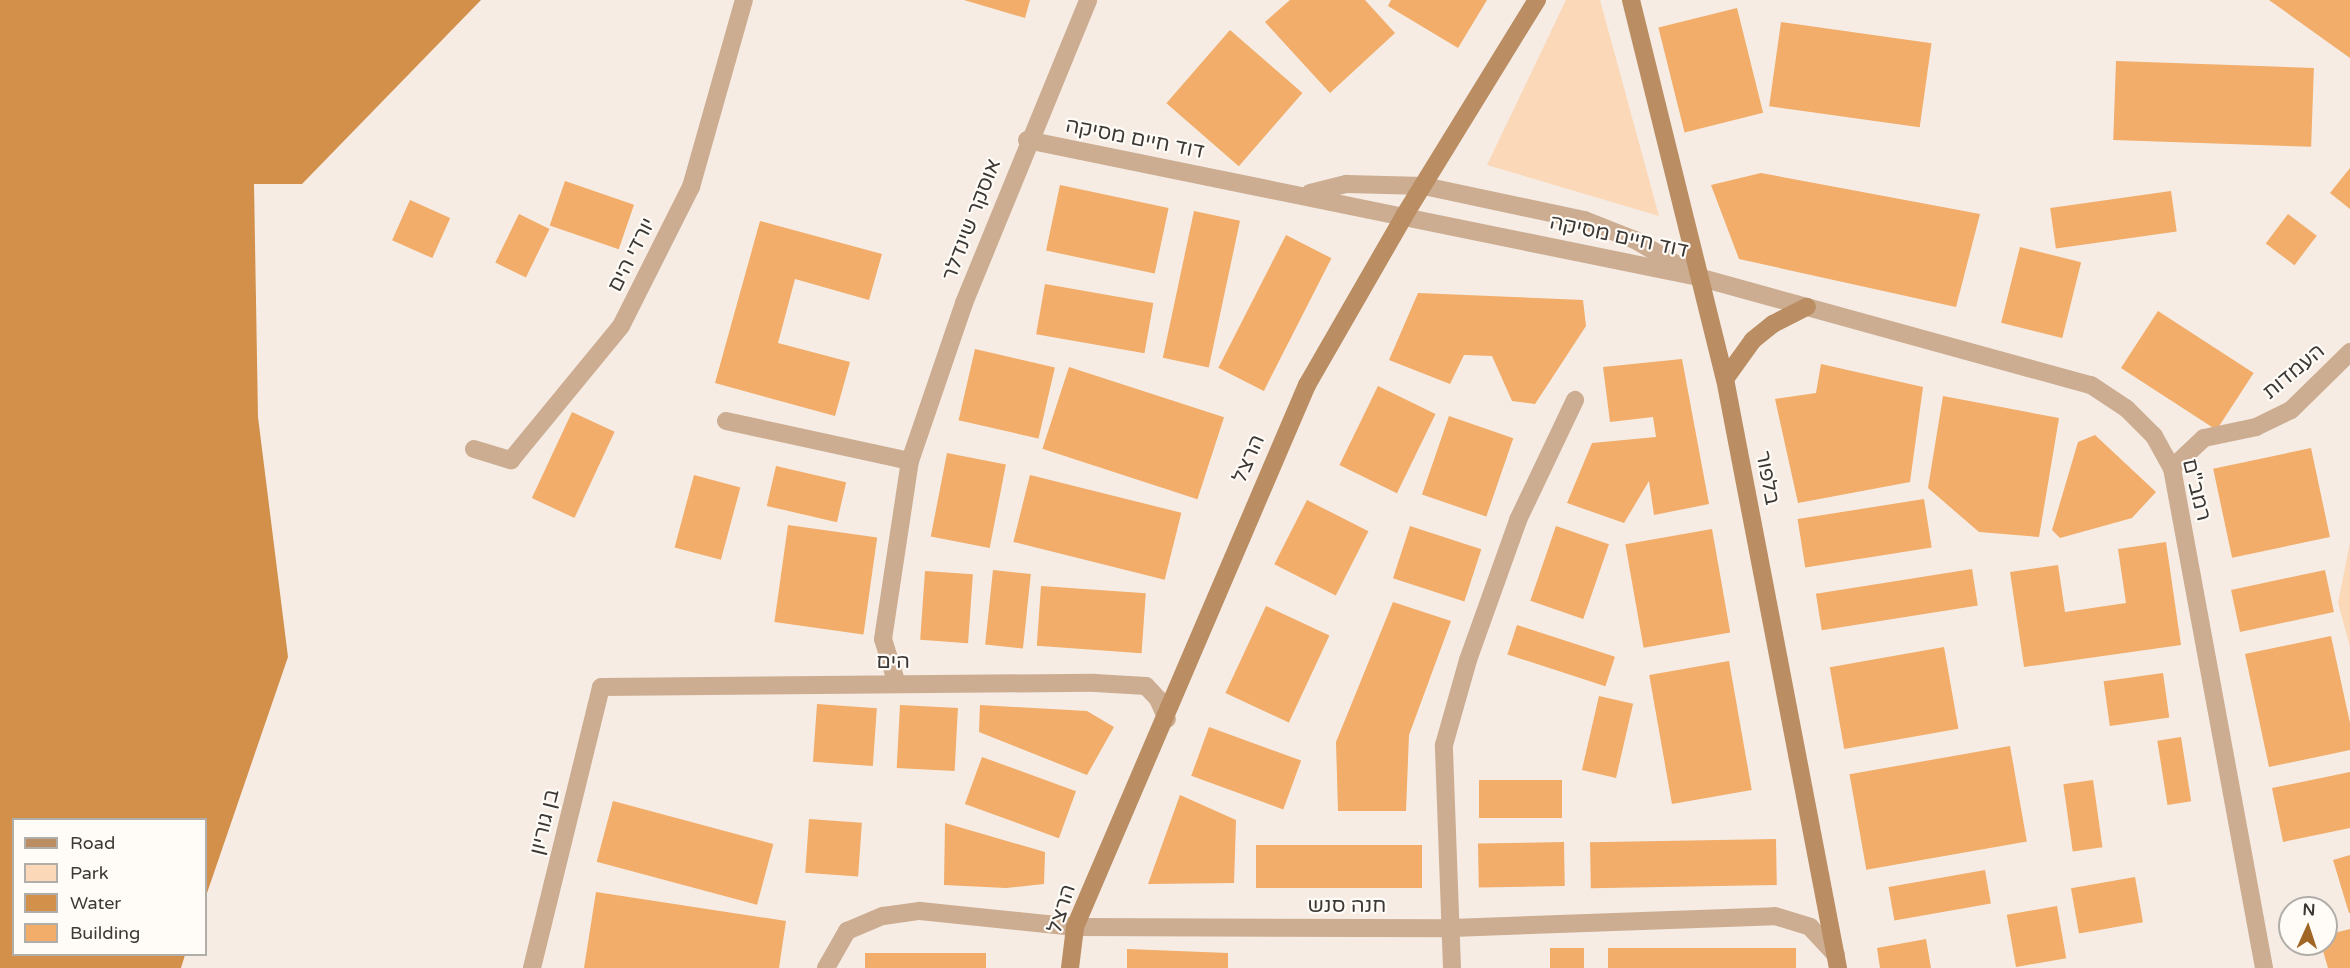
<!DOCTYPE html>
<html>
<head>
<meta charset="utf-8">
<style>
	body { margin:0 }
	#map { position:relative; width:2350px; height:968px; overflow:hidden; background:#f6ece4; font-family:"Varela Round","Noto Sans Hebrew",sans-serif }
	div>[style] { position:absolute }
	.green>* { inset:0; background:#fbd8b8 }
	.water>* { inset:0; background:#d2904b }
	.building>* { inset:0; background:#f1ad69; transform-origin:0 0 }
	.street>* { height:18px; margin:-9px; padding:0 9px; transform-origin:9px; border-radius:9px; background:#ccad91 }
	.secondary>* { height:18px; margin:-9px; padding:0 9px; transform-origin:9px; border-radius:9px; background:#ba8d62 }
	span { translate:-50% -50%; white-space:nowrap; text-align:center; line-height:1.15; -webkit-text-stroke:4.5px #fffbf7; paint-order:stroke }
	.street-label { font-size:21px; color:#3c3835 }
	.legend { position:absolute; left:12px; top:818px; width:195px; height:138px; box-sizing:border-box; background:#fffbf7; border:2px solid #b1ada9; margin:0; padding:8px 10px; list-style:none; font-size:18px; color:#3c3835 }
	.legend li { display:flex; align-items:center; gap:12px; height:30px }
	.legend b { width:30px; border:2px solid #b1ada9 }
	.north { position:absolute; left:2278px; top:896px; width:60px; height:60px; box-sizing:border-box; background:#fffbf7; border:2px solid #b1ada9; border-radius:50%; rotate:3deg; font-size:16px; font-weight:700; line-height:24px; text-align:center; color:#3c3835 }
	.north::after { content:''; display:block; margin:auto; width:21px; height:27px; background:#a06625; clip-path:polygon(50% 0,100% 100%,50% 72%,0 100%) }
</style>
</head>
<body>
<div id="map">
	<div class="green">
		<i style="clip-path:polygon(1566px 0,1600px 0,1659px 216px,1487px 165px)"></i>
		<i style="clip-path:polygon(2350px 542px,2350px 647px,2338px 603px)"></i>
	</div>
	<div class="water">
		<i style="clip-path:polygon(0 0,481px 0,302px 184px,254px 184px,258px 417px,288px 657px,206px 896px,206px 820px,14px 820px,14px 954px,185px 955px,181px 968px,0 968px)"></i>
	</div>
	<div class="building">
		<i style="clip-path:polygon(964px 0,1030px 0,1025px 18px)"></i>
		<i style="clip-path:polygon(1290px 0,1365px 0,1395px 33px,1330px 93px,1265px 22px)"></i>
		<i style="clip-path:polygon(1391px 0,1487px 0,1458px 48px,1388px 6px)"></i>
		<i style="clip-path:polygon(2269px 0,2350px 0,2350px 58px)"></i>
		<i style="left:1737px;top:8px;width:108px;height:81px;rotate:76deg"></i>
		<i style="left:1781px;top:22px;width:152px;height:85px;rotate:8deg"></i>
		<i style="left:1230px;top:30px;width:96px;height:97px;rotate:41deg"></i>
		<i style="left:2116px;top:61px;width:198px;height:79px;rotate:2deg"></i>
		<i style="clip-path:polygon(2350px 168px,2350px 209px,2330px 193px)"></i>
		<i style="clip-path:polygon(1761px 173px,1980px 214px,1956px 307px,1739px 259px,1711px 185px)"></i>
		<i style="left:565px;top:181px;width:73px;height:47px;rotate:19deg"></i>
		<i style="left:1060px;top:185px;width:111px;height:67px;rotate:12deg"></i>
		<i style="left:2171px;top:191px;width:41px;height:122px;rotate:82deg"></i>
		<i style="left:410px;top:200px;width:44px;height:44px;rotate:24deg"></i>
		<i style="left:1194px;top:211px;width:47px;height:150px;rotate:12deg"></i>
		<i style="left:519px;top:214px;width:34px;height:54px;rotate:26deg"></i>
		<i style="left:2288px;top:214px;width:36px;height:37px;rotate:37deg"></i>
		<i style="clip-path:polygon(760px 221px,882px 254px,869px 300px,795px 279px,778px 343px,850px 362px,835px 416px,715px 383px)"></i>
		<i style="left:1286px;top:235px;width:51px;height:149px;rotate:27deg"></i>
		<i style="left:2020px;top:247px;width:63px;height:78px;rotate:14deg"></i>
		<i style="left:1045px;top:284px;width:110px;height:51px;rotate:10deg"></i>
		<i style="clip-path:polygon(1418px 293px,1583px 300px,1586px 326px,1535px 404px,1512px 401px,1492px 356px,1464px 355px,1450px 384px,1389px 360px)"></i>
		<i style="left:2158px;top:311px;width:114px;height:68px;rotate:33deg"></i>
		<i style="left:975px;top:349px;width:82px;height:73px;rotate:13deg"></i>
		<i style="clip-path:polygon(1682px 359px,1709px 504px,1654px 515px,1649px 481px,1624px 523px,1567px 503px,1592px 443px,1656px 437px,1653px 417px,1610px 422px,1603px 367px)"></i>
		<i style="clip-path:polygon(1821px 364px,1923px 387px,1910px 482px,1798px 503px,1775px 399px,1816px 393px)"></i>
		<i style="left:1069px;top:367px;width:163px;height:86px;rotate:18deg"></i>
		<i style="left:1378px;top:386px;width:64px;height:88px;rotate:26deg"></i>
		<i style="clip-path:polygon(1943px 396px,2059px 418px,2039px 537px,1979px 532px,1928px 488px)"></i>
		<i style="left:572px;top:412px;width:47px;height:95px;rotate:25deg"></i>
		<i style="left:1449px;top:416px;width:68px;height:83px;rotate:19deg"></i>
		<i style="clip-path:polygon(2095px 435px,2156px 492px,2132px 518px,2060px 538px,2052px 530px,2078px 442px)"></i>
		<i style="left:2311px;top:448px;width:91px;height:100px;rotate:78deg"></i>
		<i style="left:947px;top:453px;width:60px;height:85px;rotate:11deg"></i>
		<i style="left:776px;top:466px;width:72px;height:41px;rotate:13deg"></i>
		<i style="left:694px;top:475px;width:48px;height:75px;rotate:15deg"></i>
		<i style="left:1030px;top:475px;width:156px;height:69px;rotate:14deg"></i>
		<i style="left:1924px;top:499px;width:49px;height:128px;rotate:81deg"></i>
		<i style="left:1307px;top:500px;width:69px;height:72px;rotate:27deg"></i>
		<i style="left:788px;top:525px;width:90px;height:98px;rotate:8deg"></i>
		<i style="left:1410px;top:526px;width:75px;height:55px;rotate:18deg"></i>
		<i style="left:1556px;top:526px;width:56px;height:79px;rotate:19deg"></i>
		<i style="left:1712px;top:529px;width:105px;height:88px;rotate:80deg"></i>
		<i style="clip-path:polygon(2166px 542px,2181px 645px,2024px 667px,2010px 572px,2058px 565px,2065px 612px,2126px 603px,2118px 549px)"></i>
		<i style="left:1972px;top:569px;width:37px;height:158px;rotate:81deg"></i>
		<i style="left:993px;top:570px;width:38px;height:75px;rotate:6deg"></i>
		<i style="left:2325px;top:570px;width:43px;height:96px;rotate:78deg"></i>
		<i style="left:925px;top:571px;width:48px;height:69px;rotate:4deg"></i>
		<i style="left:1041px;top:586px;width:105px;height:60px;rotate:4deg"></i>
		<i style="clip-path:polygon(1393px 602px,1451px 621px,1409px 735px,1406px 811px,1338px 811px,1336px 742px)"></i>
		<i style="left:1266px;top:606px;width:70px;height:96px;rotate:25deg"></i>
		<i style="left:1517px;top:625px;width:103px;height:31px;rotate:18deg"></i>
		<i style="clip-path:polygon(2331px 636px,2350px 723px,2350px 750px,2269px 767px,2245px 654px)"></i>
		<i style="left:1944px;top:647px;width:83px;height:116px;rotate:80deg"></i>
		<i style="left:1729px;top:661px;width:131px;height:81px;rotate:80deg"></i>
		<i style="left:2163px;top:673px;width:45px;height:60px;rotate:82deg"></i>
		<i style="left:1599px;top:696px;width:35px;height:76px;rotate:13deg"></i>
		<i style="left:817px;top:704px;width:60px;height:58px;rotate:4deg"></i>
		<i style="left:900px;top:705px;width:58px;height:63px;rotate:3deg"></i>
		<i style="clip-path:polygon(980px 705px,1087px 711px,1114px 727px,1087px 775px,979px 732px)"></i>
		<i style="left:1209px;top:727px;width:98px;height:52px;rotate:20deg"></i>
		<i style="left:2181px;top:737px;width:65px;height:24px;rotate:81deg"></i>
		<i style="left:2010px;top:746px;width:97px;height:163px;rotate:80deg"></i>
		<i style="left:982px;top:757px;width:100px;height:50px;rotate:20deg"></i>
		<i style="clip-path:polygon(2350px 772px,2350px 828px,2283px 842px,2272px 788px)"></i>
		<i style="left:1562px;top:780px;width:38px;height:83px;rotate:90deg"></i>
		<i style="left:2093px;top:780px;width:68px;height:30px;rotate:82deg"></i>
		<i style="clip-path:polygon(1180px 795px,1236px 820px,1234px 883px,1148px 884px)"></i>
		<i style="left:613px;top:801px;width:166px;height:63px;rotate:15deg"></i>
		<i style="left:809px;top:819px;width:53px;height:54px;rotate:4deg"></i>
		<i style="clip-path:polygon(945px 823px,1045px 852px,1044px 884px,1006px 888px,944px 885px)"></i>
		<i style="left:1776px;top:839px;width:46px;height:186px;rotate:89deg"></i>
		<i style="left:1564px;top:842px;width:44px;height:86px;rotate:89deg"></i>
		<i style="left:1256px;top:845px;width:166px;height:43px"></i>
		<i style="clip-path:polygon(2350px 855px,2350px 913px,2349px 913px,2333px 860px)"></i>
		<i style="left:1985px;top:870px;width:34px;height:98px;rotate:80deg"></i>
		<i style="left:2135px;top:877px;width:46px;height:65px;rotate:80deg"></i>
		<i style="clip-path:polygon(596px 892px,786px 921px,779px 968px,584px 968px)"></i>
		<i style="left:2057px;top:906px;width:53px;height:51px;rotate:80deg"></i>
		<i style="clip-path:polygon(2350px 929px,2350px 968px,2328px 968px,2321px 944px,2326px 944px,2326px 935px)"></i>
		<i style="clip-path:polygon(1926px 939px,1931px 968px,1880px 968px,1877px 948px)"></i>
		<i style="left:1550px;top:948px;width:34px;height:20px"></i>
		<i style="left:1608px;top:948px;width:188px;height:20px"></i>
		<i style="clip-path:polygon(1127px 949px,1228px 953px,1228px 968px,1127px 968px)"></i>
		<i style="left:865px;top:953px;width:121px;height:15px"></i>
	</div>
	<div class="street">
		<i style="left:1027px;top:140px;width:685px;rotate:11.54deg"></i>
		<i style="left:1698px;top:277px;width:408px;rotate:15.4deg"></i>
		<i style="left:2091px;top:385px;width:43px;rotate:33.7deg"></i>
		<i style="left:2127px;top:409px;width:38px;rotate:45deg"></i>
		<i style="left:2154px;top:436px;width:37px;rotate:61deg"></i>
		<i style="left:2172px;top:468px;width:508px;rotate:79.57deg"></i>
		<i style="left:1310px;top:193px;width:38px;rotate:-14deg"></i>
		<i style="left:1347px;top:184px;width:77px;rotate:1.5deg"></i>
		<i style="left:1424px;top:186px;width:164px;rotate:12deg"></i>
		<i style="left:1584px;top:220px;width:55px;rotate:21.4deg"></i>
		<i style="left:1635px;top:240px;width:56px;rotate:30.3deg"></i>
		<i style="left:726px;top:421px;width:188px;rotate:12.3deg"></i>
		<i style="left:910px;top:461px;width:167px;rotate:-71.1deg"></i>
		<i style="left:964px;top:303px;width:327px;rotate:-67.7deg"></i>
		<i style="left:474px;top:449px;width:39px;rotate:17deg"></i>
		<i style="left:511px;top:460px;width:173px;rotate:-50.6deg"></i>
		<i style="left:621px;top:326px;width:156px;rotate:-63.3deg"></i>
		<i style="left:691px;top:187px;width:194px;rotate:-74.2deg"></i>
		<i style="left:2172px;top:468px;width:44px;rotate:-43.2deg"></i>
		<i style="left:2204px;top:438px;width:53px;rotate:-11.9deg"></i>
		<i style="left:2256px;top:427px;width:39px;rotate:-26deg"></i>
		<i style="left:2291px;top:410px;width:83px;rotate:-44.5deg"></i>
		<i style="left:897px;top:684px;width:47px;rotate:-107.3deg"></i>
		<i style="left:883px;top:639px;width:180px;rotate:-81.4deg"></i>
		<i style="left:532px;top:968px;width:289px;rotate:-76.2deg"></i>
		<i style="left:601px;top:687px;width:494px;rotate:-0.5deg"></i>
		<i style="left:1095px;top:683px;width:51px;rotate:3.4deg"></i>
		<i style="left:1146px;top:686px;width:18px;rotate:47deg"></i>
		<i style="left:1158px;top:699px;width:22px;rotate:66deg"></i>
		<i style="left:826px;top:968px;width:43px;rotate:-60.4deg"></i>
		<i style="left:847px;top:931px;width:39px;rotate:-23deg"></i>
		<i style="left:883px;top:916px;width:37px;rotate:-8deg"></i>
		<i style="left:920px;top:911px;width:156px;rotate:5.9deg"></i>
		<i style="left:1075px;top:927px;width:377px;rotate:0.2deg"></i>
		<i style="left:1452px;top:928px;width:323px;rotate:-2.1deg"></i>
		<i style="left:1775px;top:916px;width:37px;rotate:17deg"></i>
		<i style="left:1810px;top:927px;width:38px;rotate:47deg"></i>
		<i style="left:1452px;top:968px;width:223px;rotate:-92.1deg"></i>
		<i style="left:1444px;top:745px;width:88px;rotate:-74.2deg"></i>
		<i style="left:1468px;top:660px;width:149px;rotate:-70.3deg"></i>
		<i style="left:1518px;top:520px;width:133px;rotate:-64.6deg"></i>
	</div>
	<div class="secondary">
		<i style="left:1631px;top:0;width:390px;rotate:76.1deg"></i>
		<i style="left:1725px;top:379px;width:600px;rotate:79.14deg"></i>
		<i style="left:1725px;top:379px;width:48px;rotate:-54.3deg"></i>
		<i style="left:1753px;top:340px;width:26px;rotate:-39deg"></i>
		<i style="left:1773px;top:324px;width:38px;rotate:-27deg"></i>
		<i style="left:1070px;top:968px;width:41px;rotate:-83deg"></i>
		<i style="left:1075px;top:927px;width:590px;rotate:-66.83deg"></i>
		<i style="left:1307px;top:385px;width:195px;rotate:-60.1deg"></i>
		<i style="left:1404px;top:216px;width:254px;rotate:-58.4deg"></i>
	</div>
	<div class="street-label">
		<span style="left:1135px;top:139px;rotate:11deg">דוד חיים מסיקה</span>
		<span style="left:972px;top:220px;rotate:-69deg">אוסקר שינדלר</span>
		<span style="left:1619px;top:237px;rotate:12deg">דוד חיים מסיקה</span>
		<span style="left:632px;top:255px;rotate:-63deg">יורדי הים</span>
		<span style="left:2294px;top:372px;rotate:-40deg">העמדות</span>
		<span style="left:1249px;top:459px;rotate:-66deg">הרצל</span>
		<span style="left:1767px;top:478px;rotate:79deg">בלפור</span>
		<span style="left:2196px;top:490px;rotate:76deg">רמב"ם</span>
		<span style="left:893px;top:662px">הים</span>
		<span style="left:545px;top:822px;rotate:-76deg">בן גוריון</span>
		<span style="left:1347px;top:906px">חנה סנש</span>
		<span style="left:1062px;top:909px;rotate:-72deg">הרצל</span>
	</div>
	<ul class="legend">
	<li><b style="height:8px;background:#ba8d62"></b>Road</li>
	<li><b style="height:16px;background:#fbd8b8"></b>Park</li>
	<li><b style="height:16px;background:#d2904b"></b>Water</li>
	<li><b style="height:16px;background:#f1ad69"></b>Building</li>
	</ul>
	<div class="north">N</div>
</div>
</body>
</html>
